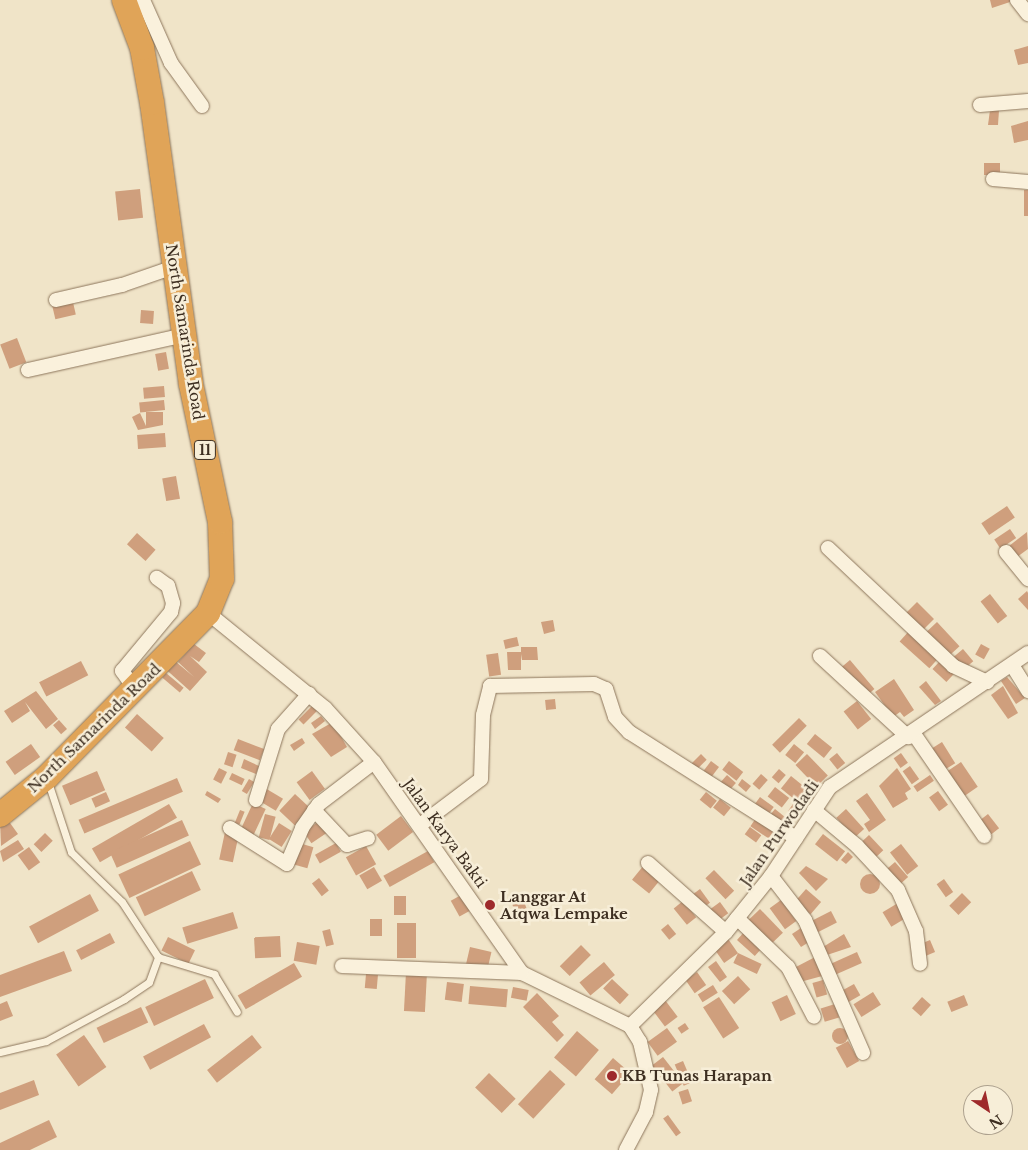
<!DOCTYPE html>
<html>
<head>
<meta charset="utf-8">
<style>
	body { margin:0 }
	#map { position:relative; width:1028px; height:1150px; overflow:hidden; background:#f0e4c8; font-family:"Libre Baskerville",serif }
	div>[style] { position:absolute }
	.building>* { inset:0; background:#cf9f7d; transform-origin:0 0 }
	.round { border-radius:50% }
	.roads { filter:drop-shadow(0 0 1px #8d765c) drop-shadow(0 0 1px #8d765c) }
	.lane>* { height:7px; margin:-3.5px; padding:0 3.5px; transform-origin:3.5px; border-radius:3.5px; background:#faf1dc }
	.street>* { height:14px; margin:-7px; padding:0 7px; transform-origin:7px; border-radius:7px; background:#faf1dc }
	.highway>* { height:24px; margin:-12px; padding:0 12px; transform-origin:12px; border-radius:12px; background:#e0a458 }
	.dots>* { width:14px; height:14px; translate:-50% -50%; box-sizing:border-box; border:2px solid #f7eed8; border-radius:50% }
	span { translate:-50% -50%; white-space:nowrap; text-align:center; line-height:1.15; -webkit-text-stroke:5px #f7eed8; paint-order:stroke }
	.shield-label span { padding:1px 4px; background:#f7eed8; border:1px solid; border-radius:4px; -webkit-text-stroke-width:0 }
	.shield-label { font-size:14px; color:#3d2e20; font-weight:700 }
	.street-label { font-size:15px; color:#3d2e20 }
	.poi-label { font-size:15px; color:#3d2e20; font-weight:700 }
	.left { translate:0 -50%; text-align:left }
	.north { position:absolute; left:963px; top:1085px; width:50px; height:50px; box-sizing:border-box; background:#f7eed8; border:1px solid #ada18e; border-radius:50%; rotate:146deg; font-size:14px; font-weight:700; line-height:20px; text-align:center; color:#3d2e20 }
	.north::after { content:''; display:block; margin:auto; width:18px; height:22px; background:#9e2a2b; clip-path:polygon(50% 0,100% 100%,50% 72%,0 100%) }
</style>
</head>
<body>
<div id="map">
	<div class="building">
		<i style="clip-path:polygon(990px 0,1010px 0,1010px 2px,992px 8px)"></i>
		<i style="clip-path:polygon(1028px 46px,1028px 63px,1018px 65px,1014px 50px)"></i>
		<i style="clip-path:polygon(990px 110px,999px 110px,998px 125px,988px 125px)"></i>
		<i style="clip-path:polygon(1028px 121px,1028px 140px,1014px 143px,1011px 126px)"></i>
		<i style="left:984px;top:163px;width:16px;height:12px"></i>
		<i style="left:140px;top:189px;width:29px;height:25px;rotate:84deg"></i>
		<i style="left:1024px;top:190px;width:4px;height:26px"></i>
		<i style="left:72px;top:298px;width:17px;height:21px;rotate:77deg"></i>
		<i style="left:141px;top:310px;width:13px;height:13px;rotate:4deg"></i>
		<i style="left:17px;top:338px;width:26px;height:18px;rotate:69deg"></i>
		<i style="left:166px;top:352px;width:17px;height:11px;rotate:80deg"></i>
		<i style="left:164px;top:386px;width:11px;height:21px;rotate:85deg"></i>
		<i style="left:164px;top:400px;width:10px;height:25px;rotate:84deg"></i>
		<i style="clip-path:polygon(146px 412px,163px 412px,163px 425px,138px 430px,132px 417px,140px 413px,146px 426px)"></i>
		<i style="left:165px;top:433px;width:14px;height:28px;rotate:86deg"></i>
		<i style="left:176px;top:476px;width:23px;height:14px;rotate:80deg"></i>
		<i style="left:1007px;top:506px;width:14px;height:31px;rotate:56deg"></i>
		<i style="left:1010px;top:529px;width:11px;height:19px;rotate:56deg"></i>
		<i style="clip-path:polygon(1027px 532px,1028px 549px,1017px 557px,1009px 546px)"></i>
		<i style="left:137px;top:533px;width:25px;height:15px;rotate:42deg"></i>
		<i style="clip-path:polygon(1027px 591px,1028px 593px,1028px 610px,1018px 599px)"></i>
		<i style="left:990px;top:594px;width:28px;height:12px;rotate:52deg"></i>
		<i style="left:917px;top:602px;width:24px;height:18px;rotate:45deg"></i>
		<i style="clip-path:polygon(553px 620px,555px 631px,544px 634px,541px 622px)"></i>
		<i style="left:937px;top:622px;width:33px;height:16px;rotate:47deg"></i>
		<i style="left:909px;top:631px;width:40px;height:14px;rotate:42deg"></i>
		<i style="left:517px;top:637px;width:9px;height:14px;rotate:77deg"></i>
		<i style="clip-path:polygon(194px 644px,206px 653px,199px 662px,190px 656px,207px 672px,190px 691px,161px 665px,169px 656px,194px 677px,178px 662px)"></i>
		<i style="left:981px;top:644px;width:10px;height:12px;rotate:29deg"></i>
		<i style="clip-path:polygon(521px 647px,537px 647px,538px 660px,522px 660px,521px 654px,521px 670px,508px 670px,507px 652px,521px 652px)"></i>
		<i style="left:963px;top:649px;width:16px;height:12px;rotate:50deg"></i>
		<i style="left:498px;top:653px;width:22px;height:12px;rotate:82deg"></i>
		<i style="left:850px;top:660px;width:38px;height:12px;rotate:50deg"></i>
		<i style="left:81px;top:661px;width:16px;height:47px;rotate:63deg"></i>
		<i style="left:940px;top:661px;width:19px;height:11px;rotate:43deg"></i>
		<i style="left:166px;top:673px;width:23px;height:6px;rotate:40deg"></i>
		<i style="clip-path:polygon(1007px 677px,1025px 698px,1016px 704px,1001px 681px)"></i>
		<i style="clip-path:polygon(894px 679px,914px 710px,904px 717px,900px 712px,893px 717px,875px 692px)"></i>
		<i style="clip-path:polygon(926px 681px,941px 701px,935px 705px,919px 687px)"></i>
		<i style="clip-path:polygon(1003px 686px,1018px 713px,1008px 719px,991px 695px)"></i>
		<i style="clip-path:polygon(36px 691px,58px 719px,46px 729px,25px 702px,30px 711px,12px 723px,4px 711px)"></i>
		<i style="left:555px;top:699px;width:10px;height:10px;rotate:84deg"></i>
		<i style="left:857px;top:701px;width:23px;height:17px;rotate:52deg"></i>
		<i style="left:312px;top:706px;width:7px;height:19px;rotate:45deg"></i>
		<i style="left:137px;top:714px;width:36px;height:18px;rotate:42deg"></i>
		<i style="clip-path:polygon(321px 716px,325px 721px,315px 729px,311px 723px)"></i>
		<i style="left:799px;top:718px;width:11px;height:38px;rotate:45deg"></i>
		<i style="left:59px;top:720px;width:12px;height:8px;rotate:48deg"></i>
		<i style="clip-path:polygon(333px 722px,347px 747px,331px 757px,312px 734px)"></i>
		<i style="left:815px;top:734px;width:22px;height:13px;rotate:39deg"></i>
		<i style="clip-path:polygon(302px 738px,305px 743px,294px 751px,290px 745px)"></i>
		<i style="left:238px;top:739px;width:28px;height:12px;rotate:21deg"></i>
		<i style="left:942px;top:742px;width:25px;height:14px;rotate:58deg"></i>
		<i style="left:31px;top:744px;width:16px;height:31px;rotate:55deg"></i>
		<i style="left:794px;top:744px;width:13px;height:14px;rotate:39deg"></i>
		<i style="left:228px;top:752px;width:9px;height:13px;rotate:18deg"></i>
		<i style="left:837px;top:753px;width:13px;height:10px;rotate:51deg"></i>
		<i style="left:901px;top:753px;width:12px;height:9px;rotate:55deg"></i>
		<i style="left:701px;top:754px;width:8px;height:20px;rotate:45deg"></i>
		<i style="left:807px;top:754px;width:30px;height:16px;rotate:46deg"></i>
		<i style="clip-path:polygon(244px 759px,259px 766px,256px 774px,241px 768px)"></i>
		<i style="left:711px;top:761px;width:10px;height:16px;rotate:37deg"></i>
		<i style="left:729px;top:761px;width:18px;height:11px;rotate:38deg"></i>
		<i style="left:961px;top:762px;width:30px;height:17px;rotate:56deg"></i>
		<i style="left:910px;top:766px;width:16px;height:9px;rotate:55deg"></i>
		<i style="left:219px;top:768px;width:9px;height:13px;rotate:27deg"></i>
		<i style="clip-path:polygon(897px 768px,911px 789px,905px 793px,908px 799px,893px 808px,879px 786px)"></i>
		<i style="left:779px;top:769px;width:9px;height:11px;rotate:41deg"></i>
		<i style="left:97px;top:771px;width:21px;height:38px;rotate:67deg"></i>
		<i style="left:312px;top:771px;width:22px;height:19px;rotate:54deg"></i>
		<i style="left:232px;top:773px;width:14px;height:7px;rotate:25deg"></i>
		<i style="left:761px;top:774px;width:9px;height:13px;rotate:41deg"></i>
		<i style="left:727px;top:775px;width:12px;height:15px;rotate:42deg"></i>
		<i style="left:930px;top:775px;width:7px;height:20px;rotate:56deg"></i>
		<i style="left:791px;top:776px;width:26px;height:16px;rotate:39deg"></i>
		<i style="left:177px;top:778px;width:15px;height:107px;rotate:67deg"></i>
		<i style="left:249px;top:779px;width:6px;height:14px;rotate:31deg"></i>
		<i style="clip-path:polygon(742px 779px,751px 786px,746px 792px,738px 785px)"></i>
		<i style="left:775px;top:787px;width:18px;height:12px;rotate:38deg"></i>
		<i style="left:265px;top:788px;width:21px;height:14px;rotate:31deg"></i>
		<i style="clip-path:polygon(207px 791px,221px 799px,218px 803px,205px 795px)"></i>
		<i style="left:938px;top:791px;width:17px;height:11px;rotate:54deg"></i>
		<i style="left:106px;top:792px;width:10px;height:16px;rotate:66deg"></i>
		<i style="left:706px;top:792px;width:14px;height:10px;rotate:39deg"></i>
		<i style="clip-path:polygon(867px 793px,886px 820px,869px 832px,864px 824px,870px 820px,856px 801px)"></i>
		<i style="left:295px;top:794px;width:21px;height:23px;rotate:43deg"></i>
		<i style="left:760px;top:797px;width:17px;height:13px;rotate:36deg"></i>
		<i style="left:720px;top:799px;width:14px;height:11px;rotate:39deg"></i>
		<i style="left:253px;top:803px;width:14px;height:33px;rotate:25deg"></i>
		<i style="left:169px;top:804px;width:16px;height:89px;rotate:60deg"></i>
		<i style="clip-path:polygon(793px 804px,801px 811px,796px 818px,788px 811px)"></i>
		<i style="left:775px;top:809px;width:14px;height:12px;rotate:39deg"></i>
		<i style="left:846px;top:809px;width:27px;height:13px;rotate:48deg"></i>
		<i style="left:240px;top:810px;width:5px;height:14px;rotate:22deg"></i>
		<i style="left:265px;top:814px;width:11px;height:24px;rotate:15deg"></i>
		<i style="left:988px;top:814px;width:18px;height:11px;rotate:52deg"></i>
		<i style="clip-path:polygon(5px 816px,18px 834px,1px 846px,0 820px)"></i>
		<i style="left:401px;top:816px;width:20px;height:31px;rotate:53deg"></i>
		<i style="left:756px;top:818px;width:22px;height:10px;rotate:34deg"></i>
		<i style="left:182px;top:820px;width:17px;height:79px;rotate:66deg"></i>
		<i style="left:321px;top:820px;width:14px;height:21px;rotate:56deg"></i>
		<i style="left:279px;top:823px;width:15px;height:19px;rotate:32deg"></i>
		<i style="left:750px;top:827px;width:14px;height:9px;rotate:36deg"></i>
		<i style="left:225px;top:832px;width:14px;height:28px;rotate:12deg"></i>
		<i style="left:45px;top:833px;width:11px;height:16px;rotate:45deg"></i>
		<i style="left:823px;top:834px;width:28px;height:13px;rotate:38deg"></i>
		<i style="left:869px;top:835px;width:21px;height:11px;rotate:47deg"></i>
		<i style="clip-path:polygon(18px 840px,24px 849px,3px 862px,0 851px)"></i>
		<i style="left:190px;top:841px;width:26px;height:79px;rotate:65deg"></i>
		<i style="left:299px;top:843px;width:15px;height:22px;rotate:16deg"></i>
		<i style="left:336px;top:843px;width:10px;height:24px;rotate:61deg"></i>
		<i style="left:901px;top:844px;width:28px;height:14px;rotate:52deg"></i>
		<i style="left:366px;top:846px;width:21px;height:23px;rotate:61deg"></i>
		<i style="left:29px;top:847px;width:19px;height:14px;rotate:54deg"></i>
		<i style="left:428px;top:851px;width:13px;height:51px;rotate:61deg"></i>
		<i style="clip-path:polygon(848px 852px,853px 857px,846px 864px,841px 860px)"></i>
		<i style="left:895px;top:862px;width:20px;height:10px;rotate:49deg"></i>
		<i style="left:644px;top:865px;width:22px;height:19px;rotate:39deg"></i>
		<i style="clip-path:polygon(806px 866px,828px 879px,816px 891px,799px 873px)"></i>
		<i style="left:374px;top:867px;width:16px;height:17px;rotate:60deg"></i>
		<i style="left:714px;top:870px;width:29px;height:12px;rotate:46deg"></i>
		<i style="left:192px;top:871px;width:21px;height:62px;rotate:65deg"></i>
		<i class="round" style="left:860px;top:874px;width:20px;height:20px"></i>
		<i style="left:319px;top:878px;width:16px;height:9px;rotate:52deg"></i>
		<i style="left:944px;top:879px;width:16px;height:9px;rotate:55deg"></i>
		<i style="left:700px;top:889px;width:17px;height:10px;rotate:54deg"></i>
		<i style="left:806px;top:889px;width:20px;height:16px;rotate:41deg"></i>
		<i style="left:962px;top:893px;width:13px;height:18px;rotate:45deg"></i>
		<i style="left:90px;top:894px;width:19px;height:69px;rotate:62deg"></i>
		<i style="left:463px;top:894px;width:18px;height:14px;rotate:61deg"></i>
		<i style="left:394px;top:896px;width:12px;height:19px"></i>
		<i style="left:522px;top:896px;width:15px;height:12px;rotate:70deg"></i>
		<i style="left:781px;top:900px;width:26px;height:14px;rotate:54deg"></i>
		<i style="left:683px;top:901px;width:21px;height:12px;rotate:51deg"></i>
		<i style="left:720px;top:902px;width:14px;height:13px;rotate:54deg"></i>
		<i style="left:898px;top:903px;width:17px;height:18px;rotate:59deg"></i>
		<i style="left:760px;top:909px;width:33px;height:16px;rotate:46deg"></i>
		<i style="left:831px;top:911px;width:13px;height:22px;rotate:63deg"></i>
		<i style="left:233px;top:912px;width:17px;height:53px;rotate:73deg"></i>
		<i style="left:370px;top:919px;width:12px;height:17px"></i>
		<i style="left:397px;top:923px;width:19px;height:35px"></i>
		<i style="left:668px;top:924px;width:13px;height:9px;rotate:51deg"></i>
		<i style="clip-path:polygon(801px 928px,809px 942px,801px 947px,792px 934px)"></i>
		<i style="left:330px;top:929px;width:16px;height:8px;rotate:76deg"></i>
		<i style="left:745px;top:931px;width:24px;height:12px;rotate:42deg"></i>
		<i style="left:110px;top:933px;width:11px;height:38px;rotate:63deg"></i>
		<i style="clip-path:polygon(844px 934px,851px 947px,827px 955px,823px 947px)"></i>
		<i style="left:280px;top:936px;width:21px;height:26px;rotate:87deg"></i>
		<i style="left:726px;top:936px;width:21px;height:17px;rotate:55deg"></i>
		<i style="left:168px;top:937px;width:30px;height:15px;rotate:26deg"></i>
		<i style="left:930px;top:940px;width:13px;height:11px;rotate:67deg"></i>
		<i style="left:297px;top:942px;width:23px;height:19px;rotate:10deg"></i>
		<i style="left:581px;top:945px;width:14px;height:30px;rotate:45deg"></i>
		<i style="left:470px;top:947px;width:22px;height:18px;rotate:13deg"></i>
		<i style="clip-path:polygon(64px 951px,72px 971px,0 997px,0 975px)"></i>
		<i style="left:857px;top:952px;width:12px;height:28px;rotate:66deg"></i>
		<i style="left:738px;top:953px;width:26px;height:11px;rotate:25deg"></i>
		<i style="clip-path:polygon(819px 955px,826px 975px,800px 982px,794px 968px)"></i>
		<i style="clip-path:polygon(716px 961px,727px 977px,720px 982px,708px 967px)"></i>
		<i style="left:604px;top:962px;width:17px;height:32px;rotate:50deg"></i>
		<i style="left:294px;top:963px;width:16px;height:65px;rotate:60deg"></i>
		<i style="left:406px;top:972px;width:21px;height:39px;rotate:3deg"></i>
		<i style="left:697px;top:972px;width:16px;height:14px;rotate:55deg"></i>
		<i style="left:366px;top:974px;width:12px;height:14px;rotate:5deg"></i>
		<i style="left:738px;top:976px;width:18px;height:22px;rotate:47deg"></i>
		<i style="left:205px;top:979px;width:21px;height:66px;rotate:65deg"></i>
		<i style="left:612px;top:979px;width:23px;height:13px;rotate:43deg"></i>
		<i style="left:823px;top:980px;width:15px;height:11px;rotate:74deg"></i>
		<i style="left:447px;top:982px;width:17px;height:18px;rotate:7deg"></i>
		<i style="left:854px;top:984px;width:13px;height:14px;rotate:61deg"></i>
		<i style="left:713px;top:985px;width:9px;height:18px;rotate:58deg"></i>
		<i style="left:470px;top:986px;width:38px;height:18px;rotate:5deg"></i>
		<i style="left:513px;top:987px;width:16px;height:11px;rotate:11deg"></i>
		<i style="left:873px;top:992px;width:15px;height:23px;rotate:58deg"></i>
		<i style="clip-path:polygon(537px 993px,559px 1016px,552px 1022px,564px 1035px,557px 1042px,523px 1007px)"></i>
		<i style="left:787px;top:995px;width:21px;height:17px;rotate:65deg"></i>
		<i style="left:964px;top:995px;width:11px;height:18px;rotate:68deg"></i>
		<i style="left:719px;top:997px;width:37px;height:19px;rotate:57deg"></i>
		<i style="left:922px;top:997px;width:12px;height:15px;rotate:42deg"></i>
		<i style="left:665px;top:1000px;width:21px;height:16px;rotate:53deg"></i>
		<i style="clip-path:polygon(7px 1001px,13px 1016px,0 1021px,0 1004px)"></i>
		<i style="left:835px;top:1004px;width:14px;height:15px;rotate:73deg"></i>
		<i style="left:141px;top:1007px;width:17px;height:49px;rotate:65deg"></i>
		<i style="left:685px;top:1023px;width:7px;height:9px;rotate:56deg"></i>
		<i style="left:204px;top:1024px;width:15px;height:69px;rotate:62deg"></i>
		<i class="round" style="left:832px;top:1028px;width:16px;height:16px"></i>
		<i style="left:667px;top:1028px;width:17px;height:24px;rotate:54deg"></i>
		<i style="left:577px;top:1031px;width:29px;height:35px;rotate:41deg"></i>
		<i style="left:84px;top:1035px;width:39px;height:34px;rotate:55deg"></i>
		<i style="left:252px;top:1035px;width:16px;height:57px;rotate:52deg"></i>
		<i style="left:848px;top:1041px;width:23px;height:14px;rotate:61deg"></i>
		<i style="left:663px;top:1057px;width:33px;height:14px;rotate:52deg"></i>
		<i style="left:613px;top:1058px;width:23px;height:28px;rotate:41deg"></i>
		<i style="left:683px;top:1061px;width:23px;height:9px;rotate:67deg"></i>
		<i style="left:550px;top:1070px;width:21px;height:47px;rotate:43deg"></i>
		<i style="left:489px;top:1073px;width:37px;height:20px;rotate:44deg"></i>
		<i style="clip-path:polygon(34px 1080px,39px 1095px,0 1110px,0 1093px)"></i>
		<i style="left:688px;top:1089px;width:13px;height:10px;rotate:72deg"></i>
		<i style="left:668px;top:1115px;width:22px;height:6px;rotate:54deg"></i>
		<i style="clip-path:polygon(49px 1120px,57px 1137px,30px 1150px,0 1150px,0 1143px)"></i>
	</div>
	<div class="roads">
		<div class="lane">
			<i style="left:158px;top:957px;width:59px;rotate:16.9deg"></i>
			<i style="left:214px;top:974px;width:44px;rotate:58.8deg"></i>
			<i style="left:0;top:1052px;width:47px;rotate:-13.4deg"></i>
			<i style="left:46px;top:1041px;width:89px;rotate:-28.3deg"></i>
			<i style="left:124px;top:999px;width:30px;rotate:-34deg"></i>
			<i style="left:149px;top:982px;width:27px;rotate:-70deg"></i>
			<i style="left:158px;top:957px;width:66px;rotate:-123.2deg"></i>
			<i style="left:122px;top:902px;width:71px;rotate:-135.6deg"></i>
			<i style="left:71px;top:852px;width:74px;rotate:-108.2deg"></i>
		</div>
		<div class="street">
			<i style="left:143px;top:0;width:69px;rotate:66deg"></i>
			<i style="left:171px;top:63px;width:53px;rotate:54.2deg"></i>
			<i style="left:1017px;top:0;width:18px;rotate:52deg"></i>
			<i style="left:980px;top:105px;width:48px;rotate:-4.8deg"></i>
			<i style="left:993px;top:179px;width:35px;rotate:5deg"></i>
			<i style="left:56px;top:300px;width:68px;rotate:-12.8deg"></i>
			<i style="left:122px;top:285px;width:55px;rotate:-19.1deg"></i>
			<i style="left:28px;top:370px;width:160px;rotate:-12.6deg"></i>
			<i style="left:828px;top:548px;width:172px;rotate:43.3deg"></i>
			<i style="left:953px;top:666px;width:38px;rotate:25deg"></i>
			<i style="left:1006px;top:552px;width:35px;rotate:51deg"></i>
			<i style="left:208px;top:613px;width:151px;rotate:39.1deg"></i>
			<i style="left:325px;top:708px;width:73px;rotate:47.8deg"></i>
			<i style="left:374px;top:762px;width:258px;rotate:55deg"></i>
			<i style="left:522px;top:973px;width:120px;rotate:26.1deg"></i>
			<i style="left:630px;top:1026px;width:19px;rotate:58deg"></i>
			<i style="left:640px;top:1042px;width:49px;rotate:77.1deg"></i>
			<i style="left:651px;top:1090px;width:23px;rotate:103deg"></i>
			<i style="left:646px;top:1112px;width:43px;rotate:117.8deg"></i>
			<i style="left:820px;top:656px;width:120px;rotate:42.6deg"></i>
			<i style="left:1012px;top:665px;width:31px;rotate:58deg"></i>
			<i style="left:134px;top:688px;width:21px;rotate:-125deg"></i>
			<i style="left:122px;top:671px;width:77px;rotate:-50.3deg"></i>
			<i style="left:171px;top:612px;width:9px;rotate:-77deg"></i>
			<i style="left:173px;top:603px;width:18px;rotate:-106deg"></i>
			<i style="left:168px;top:586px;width:14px;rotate:-144deg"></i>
			<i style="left:914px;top:734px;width:124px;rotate:55.5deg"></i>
			<i style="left:256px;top:800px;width:74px;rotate:-72.8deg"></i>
			<i style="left:278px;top:729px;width:47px;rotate:-48.5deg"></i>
			<i style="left:314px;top:810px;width:48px;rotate:46.7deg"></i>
			<i style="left:347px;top:845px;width:22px;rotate:-18deg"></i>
			<i style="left:814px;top:810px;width:56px;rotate:39.9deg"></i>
			<i style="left:857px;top:846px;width:60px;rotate:47deg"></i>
			<i style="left:898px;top:890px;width:45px;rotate:66.3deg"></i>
			<i style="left:916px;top:931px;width:33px;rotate:83deg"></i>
			<i style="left:420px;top:825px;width:76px;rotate:-37deg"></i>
			<i style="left:481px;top:779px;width:64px;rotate:-88.2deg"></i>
			<i style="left:483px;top:715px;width:30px;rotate:-76deg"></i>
			<i style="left:490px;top:686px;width:104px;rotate:-1.1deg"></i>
			<i style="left:594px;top:684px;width:13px;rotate:23deg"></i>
			<i style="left:606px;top:689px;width:29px;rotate:72deg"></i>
			<i style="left:615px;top:717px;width:21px;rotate:47deg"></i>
			<i style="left:629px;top:732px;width:198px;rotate:32.4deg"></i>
			<i style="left:230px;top:828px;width:67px;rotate:32.3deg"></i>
			<i style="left:287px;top:864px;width:39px;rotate:-67deg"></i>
			<i style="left:302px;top:828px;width:29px;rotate:-55deg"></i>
			<i style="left:319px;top:804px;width:69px;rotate:-37.4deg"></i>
			<i style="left:648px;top:863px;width:104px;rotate:41.5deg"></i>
			<i style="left:771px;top:876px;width:56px;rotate:52.3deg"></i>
			<i style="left:805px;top:920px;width:145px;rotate:66.4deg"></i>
			<i style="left:737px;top:918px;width:71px;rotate:43.9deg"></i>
			<i style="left:788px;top:967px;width:56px;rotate:62.5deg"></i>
			<i style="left:342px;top:966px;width:180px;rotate:2.2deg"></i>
			<i style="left:630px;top:1026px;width:134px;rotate:-44.4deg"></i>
			<i style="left:726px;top:932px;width:72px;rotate:-51.2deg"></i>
			<i style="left:771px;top:876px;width:107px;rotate:-56.5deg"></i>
			<i style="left:830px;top:787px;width:239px;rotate:-34.1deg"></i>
		</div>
		<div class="highway">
			<i style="left:0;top:815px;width:60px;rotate:-39deg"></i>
			<i style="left:47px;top:777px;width:230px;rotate:-45.5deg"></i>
			<i style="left:208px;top:613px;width:37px;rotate:-68deg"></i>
			<i style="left:222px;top:579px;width:57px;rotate:-92deg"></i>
			<i style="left:220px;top:522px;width:141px;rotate:-101.9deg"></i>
			<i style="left:191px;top:384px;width:284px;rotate:-97.9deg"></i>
			<i style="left:152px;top:103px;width:56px;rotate:-100.3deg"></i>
			<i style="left:142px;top:48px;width:51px;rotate:-110.6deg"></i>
		</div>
	</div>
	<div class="dots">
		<i style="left:490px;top:905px;background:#9e2a2b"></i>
		<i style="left:612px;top:1076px;background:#9e2a2b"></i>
	</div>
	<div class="shield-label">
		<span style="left:205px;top:450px">11</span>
	</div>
	<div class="street-label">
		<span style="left:185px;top:332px;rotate:81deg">North Samarinda Road</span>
		<span style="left:94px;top:728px;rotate:-44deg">North Samarinda Road</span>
		<span style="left:445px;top:833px;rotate:54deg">Jalan Karya Bakti</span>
		<span style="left:779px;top:833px;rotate:-55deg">Jalan Purwodadi</span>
	</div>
	<div class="poi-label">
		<span class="left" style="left:500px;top:905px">Langgar At<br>Atqwa Lempake</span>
		<span class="left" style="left:622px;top:1076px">KB Tunas Harapan</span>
	</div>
	<div class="north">N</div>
</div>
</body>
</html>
